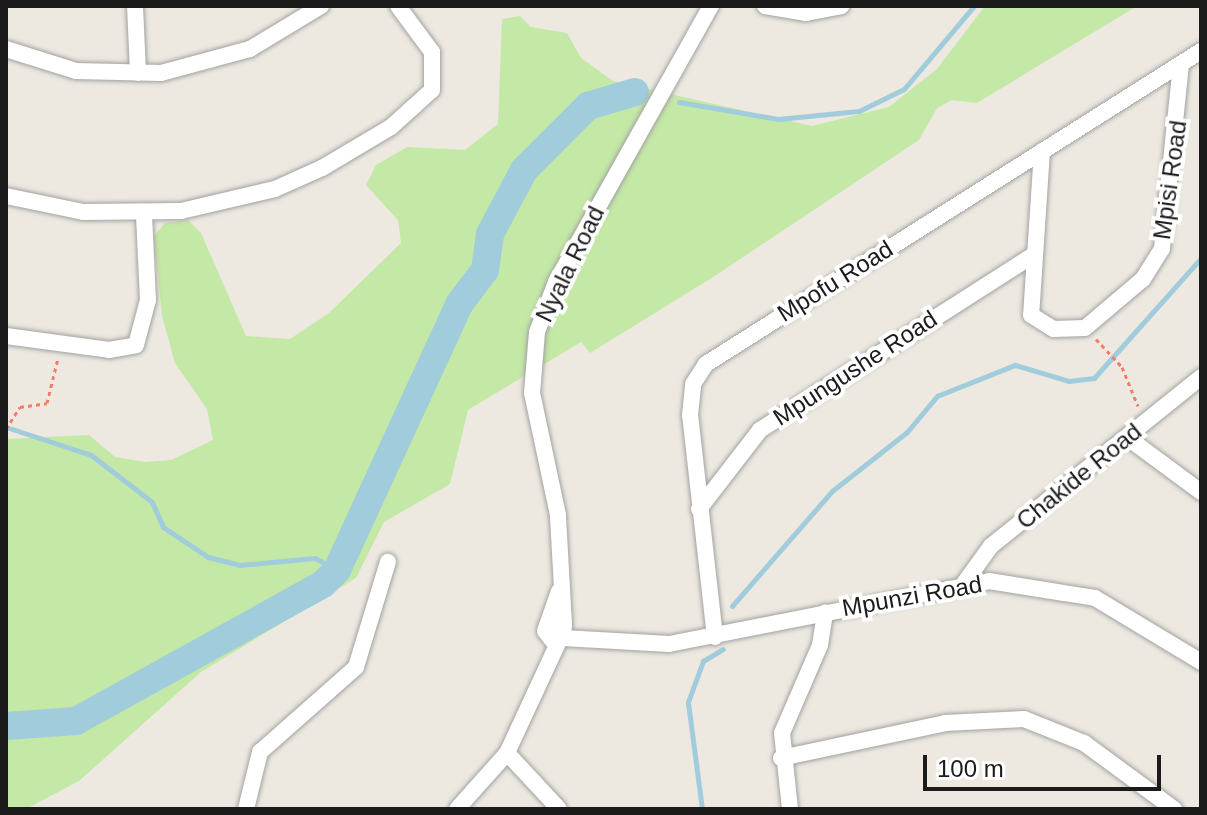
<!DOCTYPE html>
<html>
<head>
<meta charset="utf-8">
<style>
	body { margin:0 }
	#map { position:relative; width:1207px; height:815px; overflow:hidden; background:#ede9e0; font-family:Arial,sans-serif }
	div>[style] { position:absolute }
	.grass>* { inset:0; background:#c4e8a6 }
	.stream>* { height:5px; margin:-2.5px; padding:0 2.5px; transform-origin:2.5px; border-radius:2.5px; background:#a1ccdb }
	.river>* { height:28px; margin:-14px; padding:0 14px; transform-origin:14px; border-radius:14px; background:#a1ccdb }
	.path>* { height:3px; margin-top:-1.5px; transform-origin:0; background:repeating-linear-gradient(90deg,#f87a66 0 4px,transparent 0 8px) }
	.roads { filter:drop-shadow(0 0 2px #a2a2a2) drop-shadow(0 0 2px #a2a2a2) }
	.minor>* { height:16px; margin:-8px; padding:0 8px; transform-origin:8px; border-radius:8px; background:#fff }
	span { translate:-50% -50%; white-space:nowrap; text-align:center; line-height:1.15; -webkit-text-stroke:8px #fff; paint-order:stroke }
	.street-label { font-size:24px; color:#1b1b1b }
	.frame { position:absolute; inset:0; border:8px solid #1b1b1b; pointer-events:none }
	.scale { position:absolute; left:923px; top:755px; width:238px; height:36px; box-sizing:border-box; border:4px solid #1b1b1b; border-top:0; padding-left:10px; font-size:24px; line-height:28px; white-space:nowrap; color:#1b1b1b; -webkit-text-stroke:6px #fff; paint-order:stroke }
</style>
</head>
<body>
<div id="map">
	<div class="grass">
		<i style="clip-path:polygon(985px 6px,1137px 6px,977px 103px,952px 100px,937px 108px,919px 140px,710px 279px,590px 353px,581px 342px,468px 410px,450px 484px,384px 522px,356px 578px,201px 672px,79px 781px,26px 809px,6px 809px,6px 439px,89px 435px,115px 457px,145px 462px,171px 460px,213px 440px,207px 409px,175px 363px,162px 316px,154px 236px,165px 223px,188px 220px,201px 233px,246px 336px,290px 339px,329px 313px,401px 243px,398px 220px,366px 185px,376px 165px,407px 147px,465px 150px,498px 124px,502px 19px,520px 16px,531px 27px,567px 33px,581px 58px,613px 81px,812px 126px,889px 107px,937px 69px)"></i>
	</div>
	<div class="stream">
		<i style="left:679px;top:102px;width:100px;rotate:9.7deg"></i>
		<i style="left:778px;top:119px;width:81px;rotate:-5.6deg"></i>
		<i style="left:859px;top:111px;width:50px;rotate:-26.1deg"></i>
		<i style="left:904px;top:89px;width:109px;rotate:-49.9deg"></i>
		<i style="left:6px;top:427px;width:89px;rotate:18.2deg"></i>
		<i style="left:91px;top:455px;width:77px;rotate:37.6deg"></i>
		<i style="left:152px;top:502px;width:27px;rotate:66deg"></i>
		<i style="left:163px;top:527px;width:54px;rotate:33.7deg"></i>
		<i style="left:208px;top:557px;width:32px;rotate:14deg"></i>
		<i style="left:239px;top:565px;width:76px;rotate:-5.3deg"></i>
		<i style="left:315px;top:558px;width:25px;rotate:29deg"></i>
		<i style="left:732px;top:606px;width:152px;rotate:-49deg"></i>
		<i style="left:832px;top:491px;width:95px;rotate:-38.2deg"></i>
		<i style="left:907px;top:432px;width:47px;rotate:-50.2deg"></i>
		<i style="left:937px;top:396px;width:84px;rotate:-21.7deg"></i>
		<i style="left:1015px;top:365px;width:56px;rotate:16.5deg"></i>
		<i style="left:1069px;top:381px;width:25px;rotate:-7deg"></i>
		<i style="left:1094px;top:378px;width:161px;rotate:-48.3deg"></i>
		<i style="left:702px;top:809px;width:108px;rotate:-97.5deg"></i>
		<i style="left:688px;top:702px;width:44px;rotate:-69.9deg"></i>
		<i style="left:703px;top:661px;width:23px;rotate:-31deg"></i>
	</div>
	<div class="river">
		<i style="left:6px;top:726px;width:70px;rotate:-4.1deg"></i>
		<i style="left:76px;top:721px;width:282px;rotate:-29deg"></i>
		<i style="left:323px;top:584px;width:20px;rotate:-45deg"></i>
		<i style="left:337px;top:570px;width:294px;rotate:-65.3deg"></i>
		<i style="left:460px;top:303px;width:41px;rotate:-52.9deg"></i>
		<i style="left:485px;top:270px;width:36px;rotate:-82deg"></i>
		<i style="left:490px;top:234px;width:72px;rotate:-62deg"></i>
		<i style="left:524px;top:170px;width:91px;rotate:-45deg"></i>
		<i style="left:588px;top:106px;width:49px;rotate:-16.6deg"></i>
	</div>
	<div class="path">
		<i style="left:1096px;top:339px;width:38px;rotate:47deg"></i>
		<i style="left:1122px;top:367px;width:42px;rotate:67.7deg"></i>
		<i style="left:6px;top:429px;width:26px;rotate:-58deg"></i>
		<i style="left:20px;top:407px;width:27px;rotate:-8deg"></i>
		<i style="left:47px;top:403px;width:46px;rotate:-76.3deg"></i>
	</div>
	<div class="roads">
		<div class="minor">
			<i style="left:135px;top:6px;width:67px;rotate:87.4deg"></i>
			<i style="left:765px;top:6px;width:42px;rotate:9.7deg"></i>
			<i style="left:806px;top:13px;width:36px;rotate:-11deg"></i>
			<i style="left:6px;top:49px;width:73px;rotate:17.4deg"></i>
			<i style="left:76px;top:71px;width:85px;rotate:1.3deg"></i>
			<i style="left:161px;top:73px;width:92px;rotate:-15.1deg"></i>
			<i style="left:250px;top:49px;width:83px;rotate:-31.2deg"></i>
			<i style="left:1042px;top:151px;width:164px;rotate:93.8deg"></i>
			<i style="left:1031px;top:315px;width:26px;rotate:32deg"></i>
			<i style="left:1053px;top:329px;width:32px;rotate:-2deg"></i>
			<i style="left:1085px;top:328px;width:76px;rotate:-40.2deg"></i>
			<i style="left:1143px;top:279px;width:36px;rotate:-58deg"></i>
			<i style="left:1162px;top:248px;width:185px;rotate:-84.1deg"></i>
			<i style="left:6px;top:196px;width:79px;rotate:11.7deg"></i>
			<i style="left:83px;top:212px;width:98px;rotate:-0.6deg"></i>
			<i style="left:181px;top:211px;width:97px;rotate:-13.2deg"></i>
			<i style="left:275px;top:189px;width:51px;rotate:-24.1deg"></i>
			<i style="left:322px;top:168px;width:80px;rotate:-30.7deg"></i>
			<i style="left:391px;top:127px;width:55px;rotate:-42.1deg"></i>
			<i style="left:432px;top:90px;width:38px;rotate:-90deg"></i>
			<i style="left:432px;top:52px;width:57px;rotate:-126.5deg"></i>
			<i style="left:6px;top:336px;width:104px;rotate:7.7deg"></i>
			<i style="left:109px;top:350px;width:27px;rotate:-10deg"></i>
			<i style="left:136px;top:345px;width:47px;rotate:-75.1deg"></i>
			<i style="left:148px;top:300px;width:86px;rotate:-92.7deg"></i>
			<i style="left:1128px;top:438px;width:91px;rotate:36.5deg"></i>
			<i style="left:699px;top:509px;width:100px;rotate:-52.3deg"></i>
			<i style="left:760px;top:430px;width:325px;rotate:-32.6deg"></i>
			<i style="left:965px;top:582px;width:44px;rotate:-54.2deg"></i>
			<i style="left:991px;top:546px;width:270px;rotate:-38.8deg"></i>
			<i style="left:549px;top:622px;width:15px;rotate:8deg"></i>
			<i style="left:564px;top:624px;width:14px;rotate:94deg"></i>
			<i style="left:563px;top:638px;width:11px;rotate:170deg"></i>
			<i style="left:552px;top:640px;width:11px;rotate:-128deg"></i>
			<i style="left:545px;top:631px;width:42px;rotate:-70.7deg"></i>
			<i style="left:564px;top:624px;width:109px;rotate:-93.2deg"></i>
			<i style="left:558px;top:515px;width:125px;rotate:-102deg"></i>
			<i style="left:532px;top:393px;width:61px;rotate:-85.3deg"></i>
			<i style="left:537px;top:332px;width:53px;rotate:-69.2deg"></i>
			<i style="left:556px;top:282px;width:317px;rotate:-60.7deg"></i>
			<i style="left:715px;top:637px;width:223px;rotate:-96.4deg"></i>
			<i style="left:690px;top:415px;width:31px;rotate:-84deg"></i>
			<i style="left:693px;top:384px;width:24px;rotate:-57deg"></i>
			<i style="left:706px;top:364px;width:586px;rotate:-32.31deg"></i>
			<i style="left:563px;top:638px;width:106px;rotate:3.2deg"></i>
			<i style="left:669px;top:644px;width:326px;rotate:-11.1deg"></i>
			<i style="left:989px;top:581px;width:107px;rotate:9.1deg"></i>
			<i style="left:1095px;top:598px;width:124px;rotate:31.1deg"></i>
			<i style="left:507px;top:753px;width:76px;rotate:47.1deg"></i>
			<i style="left:781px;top:758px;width:168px;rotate:-12deg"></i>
			<i style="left:945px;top:723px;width:79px;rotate:-2.9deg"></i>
			<i style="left:1024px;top:719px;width:65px;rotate:21.8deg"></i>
			<i style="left:1084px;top:743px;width:112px;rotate:36.3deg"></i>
			<i style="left:246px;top:809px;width:59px;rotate:-76.2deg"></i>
			<i style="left:260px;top:752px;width:128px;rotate:-41.5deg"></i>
			<i style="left:356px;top:667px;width:110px;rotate:-73.1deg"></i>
			<i style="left:457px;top:809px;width:75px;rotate:-48.2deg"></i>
			<i style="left:507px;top:753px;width:126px;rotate:-65.1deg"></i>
			<i style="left:790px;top:809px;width:76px;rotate:-96deg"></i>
			<i style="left:782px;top:733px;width:96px;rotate:-66.6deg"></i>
			<i style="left:820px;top:645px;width:33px;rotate:-81deg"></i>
		</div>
	</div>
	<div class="street-label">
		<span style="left:1170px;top:180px;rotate:-82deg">Mpisi Road</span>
		<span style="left:570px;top:264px;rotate:-64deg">Nyala Road</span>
		<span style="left:835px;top:281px;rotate:-32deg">Mpofu Road</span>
		<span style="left:855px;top:368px;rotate:-33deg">Mpungushe Road</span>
		<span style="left:1079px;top:476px;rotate:-39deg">Chakide Road</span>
		<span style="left:912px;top:596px;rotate:-10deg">Mpunzi Road</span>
	</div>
	<div class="frame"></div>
	<div class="scale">100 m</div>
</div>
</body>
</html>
